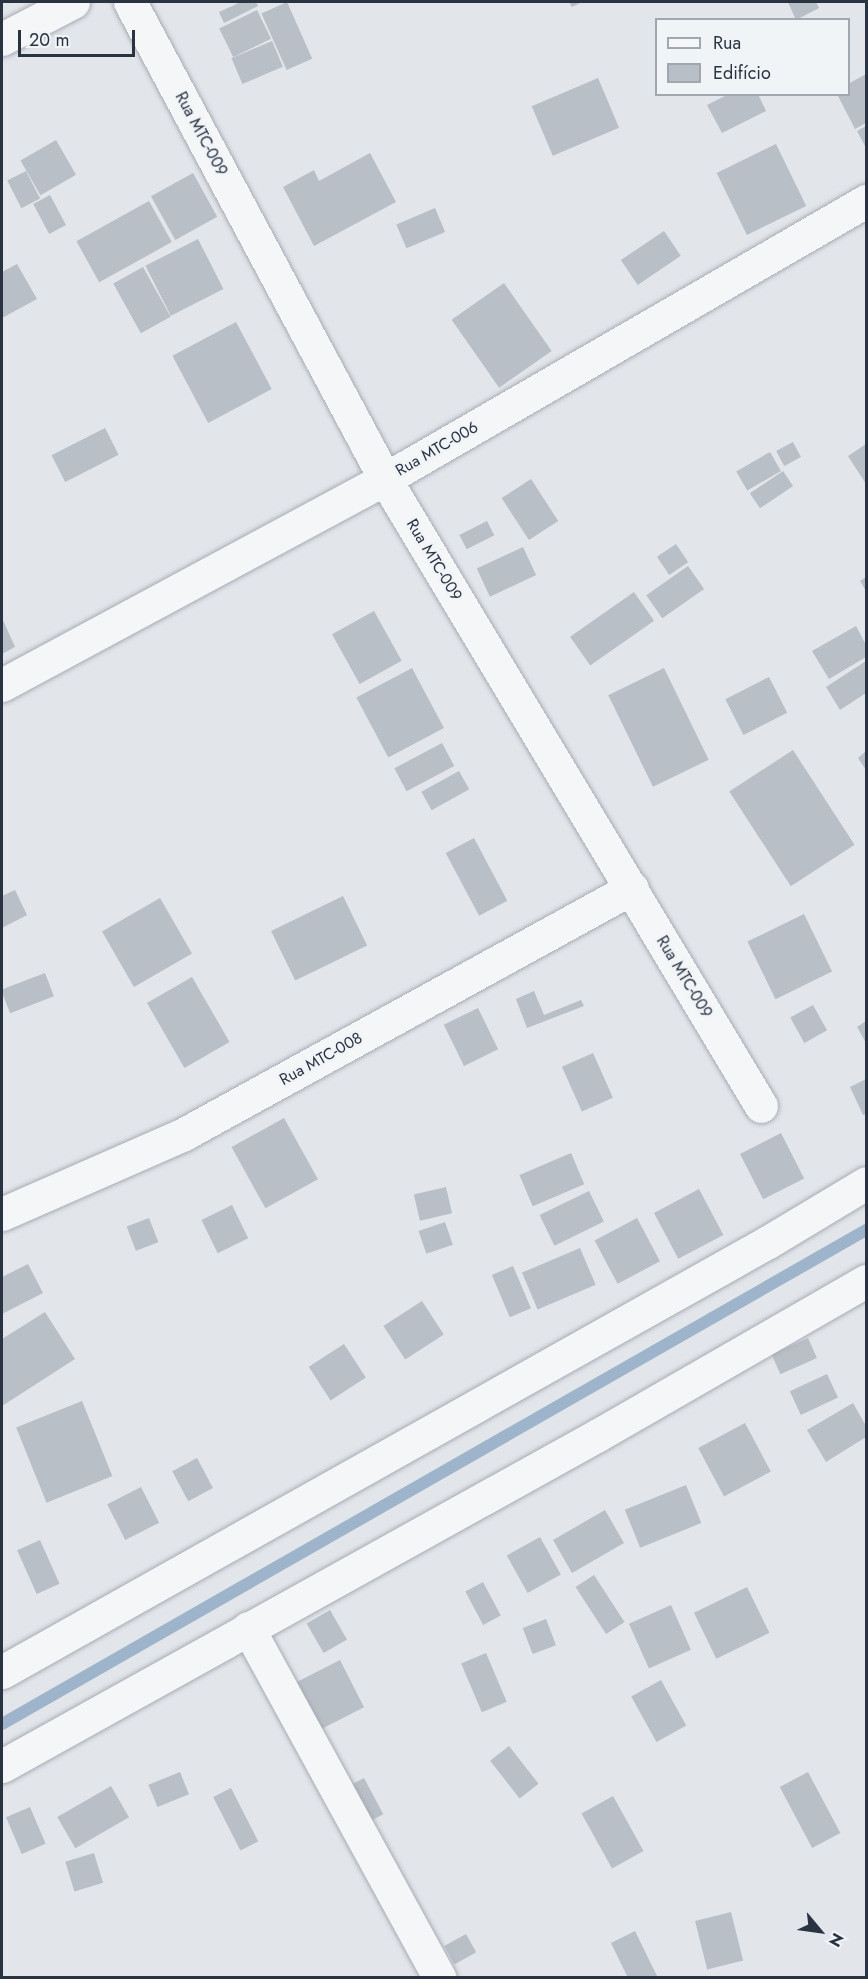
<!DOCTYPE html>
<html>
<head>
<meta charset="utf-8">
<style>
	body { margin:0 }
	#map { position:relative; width:868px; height:1979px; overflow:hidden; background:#e2e5ea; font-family:Jost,sans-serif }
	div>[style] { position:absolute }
	.stream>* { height:12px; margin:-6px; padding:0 6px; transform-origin:6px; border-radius:6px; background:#9db4ca }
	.building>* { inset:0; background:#b9bfc7; transform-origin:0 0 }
	.roads { filter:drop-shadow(0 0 2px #a7acb4) drop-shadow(0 0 2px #a7acb4) }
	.street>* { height:33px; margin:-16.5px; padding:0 16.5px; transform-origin:16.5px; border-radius:16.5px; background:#f4f6f8 }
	span { translate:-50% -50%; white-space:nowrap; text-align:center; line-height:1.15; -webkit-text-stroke:5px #f1f4f7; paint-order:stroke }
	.street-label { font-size:16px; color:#2a3342 }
	.frame { position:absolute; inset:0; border:3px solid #2a3342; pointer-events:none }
	.legend { position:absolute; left:655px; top:18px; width:195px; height:78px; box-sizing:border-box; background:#f1f4f7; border:2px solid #a1a7af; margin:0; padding:8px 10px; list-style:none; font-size:18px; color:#2a3342 }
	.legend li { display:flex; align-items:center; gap:12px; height:30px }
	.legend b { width:30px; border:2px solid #a1a7af }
	.north { position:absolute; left:790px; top:1901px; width:60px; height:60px; -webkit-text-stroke:4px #f1f4f7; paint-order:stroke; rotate:119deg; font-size:16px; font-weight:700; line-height:24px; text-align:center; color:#2a3342 }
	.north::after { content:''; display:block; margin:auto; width:21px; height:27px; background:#2a3342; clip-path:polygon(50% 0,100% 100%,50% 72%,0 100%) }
	.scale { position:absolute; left:18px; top:30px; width:117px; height:27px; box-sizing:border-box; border:3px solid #2a3342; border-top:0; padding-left:8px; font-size:18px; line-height:21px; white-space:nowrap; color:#2a3342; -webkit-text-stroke:4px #f1f4f7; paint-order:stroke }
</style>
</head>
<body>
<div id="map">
	<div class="stream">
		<i style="left:2px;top:1724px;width:995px;rotate:-29.76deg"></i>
	</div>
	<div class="building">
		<i style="clip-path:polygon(241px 2px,256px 2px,258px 6px,224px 23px,219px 12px)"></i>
		<i style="left:287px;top:2px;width:62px;height:28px;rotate:66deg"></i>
		<i style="clip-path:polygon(569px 2px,582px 2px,572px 7px)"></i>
		<i style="clip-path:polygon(788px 2px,816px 2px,819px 8px,796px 20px)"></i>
		<i style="left:257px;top:10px;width:32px;height:42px;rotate:64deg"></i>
		<i style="left:272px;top:41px;width:28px;height:44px;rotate:67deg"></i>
		<i style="clip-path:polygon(866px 74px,866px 123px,855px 129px,837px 94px,848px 94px,848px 84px)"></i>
		<i style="left:598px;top:78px;width:54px;height:72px;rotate:67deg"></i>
		<i style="clip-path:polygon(729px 94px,758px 94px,766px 111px,722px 133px,707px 105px)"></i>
		<i style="clip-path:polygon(866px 126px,866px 148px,857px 131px)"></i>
		<i style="left:56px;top:140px;width:40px;height:41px;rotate:60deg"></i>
		<i style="left:776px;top:144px;width:69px;height:66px;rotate:64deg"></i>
		<i style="clip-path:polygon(370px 153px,396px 202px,314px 246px,283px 187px,314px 170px,319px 181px)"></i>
		<i style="left:26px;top:171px;width:31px;height:21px;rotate:63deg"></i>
		<i style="left:193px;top:173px;width:50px;height:48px;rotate:61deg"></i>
		<i style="left:50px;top:195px;width:34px;height:19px;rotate:62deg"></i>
		<i style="left:149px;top:201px;width:47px;height:83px;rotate:61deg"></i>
		<i style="left:435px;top:208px;width:26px;height:42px;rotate:67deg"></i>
		<i style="left:664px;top:231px;width:30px;height:52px;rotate:56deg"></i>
		<i style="left:198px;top:239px;width:56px;height:59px;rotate:63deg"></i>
		<i style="clip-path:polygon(17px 264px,37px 299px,2px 318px,2px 272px)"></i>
		<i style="left:143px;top:267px;width:57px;height:34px;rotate:61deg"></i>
		<i style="left:504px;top:283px;width:83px;height:64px;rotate:55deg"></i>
		<i style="left:236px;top:322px;width:76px;height:72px;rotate:62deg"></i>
		<i style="left:105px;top:428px;width:30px;height:60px;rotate:63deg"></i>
		<i style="left:793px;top:442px;width:17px;height:19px;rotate:62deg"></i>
		<i style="clip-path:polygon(866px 444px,866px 484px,848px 456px)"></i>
		<i style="left:770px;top:452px;width:22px;height:39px;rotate:60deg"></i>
		<i style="left:783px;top:471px;width:18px;height:40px;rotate:56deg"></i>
		<i style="left:531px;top:479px;width:50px;height:35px;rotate:57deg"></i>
		<i style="left:487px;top:521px;width:16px;height:31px;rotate:63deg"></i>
		<i style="left:676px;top:544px;width:22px;height:23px;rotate:56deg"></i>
		<i style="left:523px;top:547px;width:31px;height:51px;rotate:65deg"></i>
		<i style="left:688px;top:566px;width:28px;height:51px;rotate:55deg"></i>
		<i style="clip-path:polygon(866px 577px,866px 591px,860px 581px)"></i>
		<i style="left:634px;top:592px;width:35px;height:78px;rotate:55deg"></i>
		<i style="left:374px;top:611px;width:57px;height:48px;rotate:61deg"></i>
		<i style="clip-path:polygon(2px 618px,15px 647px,2px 654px)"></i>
		<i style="clip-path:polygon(856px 626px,866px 645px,866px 657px,829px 679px,812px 651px)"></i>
		<i style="clip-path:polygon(866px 661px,866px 693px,840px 710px,826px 687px)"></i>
		<i style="left:412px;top:668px;width:68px;height:63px;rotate:62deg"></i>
		<i style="left:664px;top:668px;width:102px;height:62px;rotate:64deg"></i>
		<i style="left:769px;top:677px;width:40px;height:49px;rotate:63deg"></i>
		<i style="left:442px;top:743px;width:26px;height:54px;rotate:62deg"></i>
		<i style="left:793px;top:750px;width:113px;height:76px;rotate:57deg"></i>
		<i style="clip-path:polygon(866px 751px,866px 770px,858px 758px)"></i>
		<i style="left:459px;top:771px;width:21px;height:43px;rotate:61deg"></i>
		<i style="left:474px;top:838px;width:71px;height:32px;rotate:62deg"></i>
		<i style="clip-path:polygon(15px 890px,27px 915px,2px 928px,2px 896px)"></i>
		<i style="left:343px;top:896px;width:55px;height:80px;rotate:64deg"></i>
		<i style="left:160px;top:898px;width:64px;height:67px;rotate:60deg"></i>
		<i style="left:804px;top:914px;width:64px;height:63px;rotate:64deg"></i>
		<i style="left:45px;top:973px;width:25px;height:47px;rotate:69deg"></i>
		<i style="left:192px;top:977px;width:75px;height:52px;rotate:60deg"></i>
		<i style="clip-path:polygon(534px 991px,544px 1015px,581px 1000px,584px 1006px,527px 1028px,516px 999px)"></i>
		<i style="left:813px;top:1005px;width:29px;height:26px;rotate:61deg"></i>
		<i style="left:478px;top:1008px;width:46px;height:38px;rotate:64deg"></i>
		<i style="clip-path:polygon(866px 1021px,866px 1043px,857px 1027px)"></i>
		<i style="left:593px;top:1053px;width:49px;height:34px;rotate:66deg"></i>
		<i style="clip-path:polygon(866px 1079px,866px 1114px,863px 1115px,850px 1087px)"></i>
		<i style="left:284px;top:1118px;width:70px;height:60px;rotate:61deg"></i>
		<i style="left:781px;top:1133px;width:51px;height:46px;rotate:63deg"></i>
		<i style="left:571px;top:1153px;width:34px;height:56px;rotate:67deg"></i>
		<i style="left:446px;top:1187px;width:27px;height:33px;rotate:77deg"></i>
		<i style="left:699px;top:1189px;width:52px;height:51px;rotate:62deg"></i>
		<i style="left:589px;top:1191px;width:34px;height:55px;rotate:64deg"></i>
		<i style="left:232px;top:1205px;width:37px;height:34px;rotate:64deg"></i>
		<i style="left:149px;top:1218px;width:26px;height:24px;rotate:69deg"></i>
		<i style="left:637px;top:1218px;width:49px;height:48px;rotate:62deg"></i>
		<i style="left:445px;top:1222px;width:24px;height:28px;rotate:71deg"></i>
		<i style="left:580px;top:1248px;width:40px;height:63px;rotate:67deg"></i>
		<i style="clip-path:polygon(28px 1264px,43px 1293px,2px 1314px,2px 1277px)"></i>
		<i style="left:513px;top:1266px;width:46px;height:23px;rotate:67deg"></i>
		<i style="left:422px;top:1301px;width:40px;height:46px;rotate:57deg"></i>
		<i style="clip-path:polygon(45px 1312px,75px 1359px,2px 1406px,2px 1339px)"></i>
		<i style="left:808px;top:1338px;width:22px;height:40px;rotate:66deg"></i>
		<i style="left:344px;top:1344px;width:40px;height:42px;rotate:57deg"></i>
		<i style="left:827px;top:1374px;width:26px;height:41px;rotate:65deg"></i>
		<i style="left:82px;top:1401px;width:81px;height:71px;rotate:68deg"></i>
		<i style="clip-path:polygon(853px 1403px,866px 1426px,866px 1437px,826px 1462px,807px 1430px)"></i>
		<i style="left:745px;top:1423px;width:55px;height:53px;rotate:62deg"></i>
		<i style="left:197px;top:1458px;width:34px;height:28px;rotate:62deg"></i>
		<i style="left:686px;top:1485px;width:41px;height:66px;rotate:68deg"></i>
		<i style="left:141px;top:1487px;width:40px;height:38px;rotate:63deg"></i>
		<i style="left:605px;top:1510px;width:38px;height:60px;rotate:60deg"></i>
		<i style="left:540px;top:1537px;width:43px;height:38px;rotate:61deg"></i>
		<i style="left:40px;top:1540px;width:48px;height:25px;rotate:66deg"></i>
		<i style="left:594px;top:1575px;width:56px;height:22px;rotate:57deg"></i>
		<i style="left:483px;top:1582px;width:38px;height:20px;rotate:62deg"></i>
		<i style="left:747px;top:1587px;width:51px;height:59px;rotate:64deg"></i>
		<i style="left:671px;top:1605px;width:49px;height:46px;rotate:66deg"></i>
		<i style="left:330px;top:1610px;width:34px;height:27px;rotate:60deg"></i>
		<i style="left:546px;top:1619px;width:28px;height:25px;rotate:69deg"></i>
		<i style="left:486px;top:1653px;width:53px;height:27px;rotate:67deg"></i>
		<i style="left:340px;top:1660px;width:53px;height:49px;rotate:63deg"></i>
		<i style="left:661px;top:1680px;width:52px;height:34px;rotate:61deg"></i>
		<i style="left:509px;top:1746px;width:48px;height:24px;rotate:52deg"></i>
		<i style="left:180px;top:1772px;width:24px;height:34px;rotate:68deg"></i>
		<i style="left:808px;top:1772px;width:69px;height:32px;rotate:62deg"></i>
		<i style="left:364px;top:1778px;width:41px;height:21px;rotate:62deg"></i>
		<i style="left:111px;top:1786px;width:36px;height:62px;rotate:60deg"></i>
		<i style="left:231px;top:1788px;width:60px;height:20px;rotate:63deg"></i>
		<i style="left:613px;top:1796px;width:63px;height:36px;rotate:61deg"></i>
		<i style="left:30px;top:1807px;width:40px;height:26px;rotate:67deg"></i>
		<i style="left:94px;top:1853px;width:31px;height:30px;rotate:73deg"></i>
		<i style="left:731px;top:1912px;width:50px;height:37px;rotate:76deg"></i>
		<i style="clip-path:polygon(635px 1931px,658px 1978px,628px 1978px,611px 1943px)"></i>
		<i style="left:466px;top:1934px;width:21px;height:25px;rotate:61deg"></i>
	</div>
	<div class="roads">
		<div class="street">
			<i style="left:130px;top:2px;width:541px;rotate:61.87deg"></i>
			<i style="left:385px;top:479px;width:731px;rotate:59.05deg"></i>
			<i style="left:2px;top:39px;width:80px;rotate:-27.5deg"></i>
			<i style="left:2px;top:685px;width:435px;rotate:-28.3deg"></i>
			<i style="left:385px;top:479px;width:556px;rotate:-30.03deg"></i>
			<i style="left:2px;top:1214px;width:199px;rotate:-23.7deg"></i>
			<i style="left:184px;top:1134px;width:511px;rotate:-28.77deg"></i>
			<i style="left:248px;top:1628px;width:399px;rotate:61.3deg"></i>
			<i style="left:2px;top:1672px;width:878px;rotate:-29.31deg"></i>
			<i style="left:768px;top:1242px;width:114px;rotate:-31deg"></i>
			<i style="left:2px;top:1766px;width:682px;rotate:-29.05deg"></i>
			<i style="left:598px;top:1435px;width:309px;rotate:-29.9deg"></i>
		</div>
	</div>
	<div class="street-label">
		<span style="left:201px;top:134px;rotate:62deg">Rua MTC-009</span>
		<span style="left:437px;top:449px;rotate:-30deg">Rua MTC-006</span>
		<span style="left:434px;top:560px;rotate:59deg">Rua MTC-009</span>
		<span style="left:684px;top:977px;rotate:59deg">Rua MTC-009</span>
		<span style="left:321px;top:1059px;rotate:-29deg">Rua MTC-008</span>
	</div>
	<div class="frame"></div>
	<ul class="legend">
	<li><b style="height:8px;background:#f4f6f8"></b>Rua</li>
	<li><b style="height:16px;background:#b9bfc7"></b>Edifício</li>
	</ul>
	<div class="north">N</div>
	<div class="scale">20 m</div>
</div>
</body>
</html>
